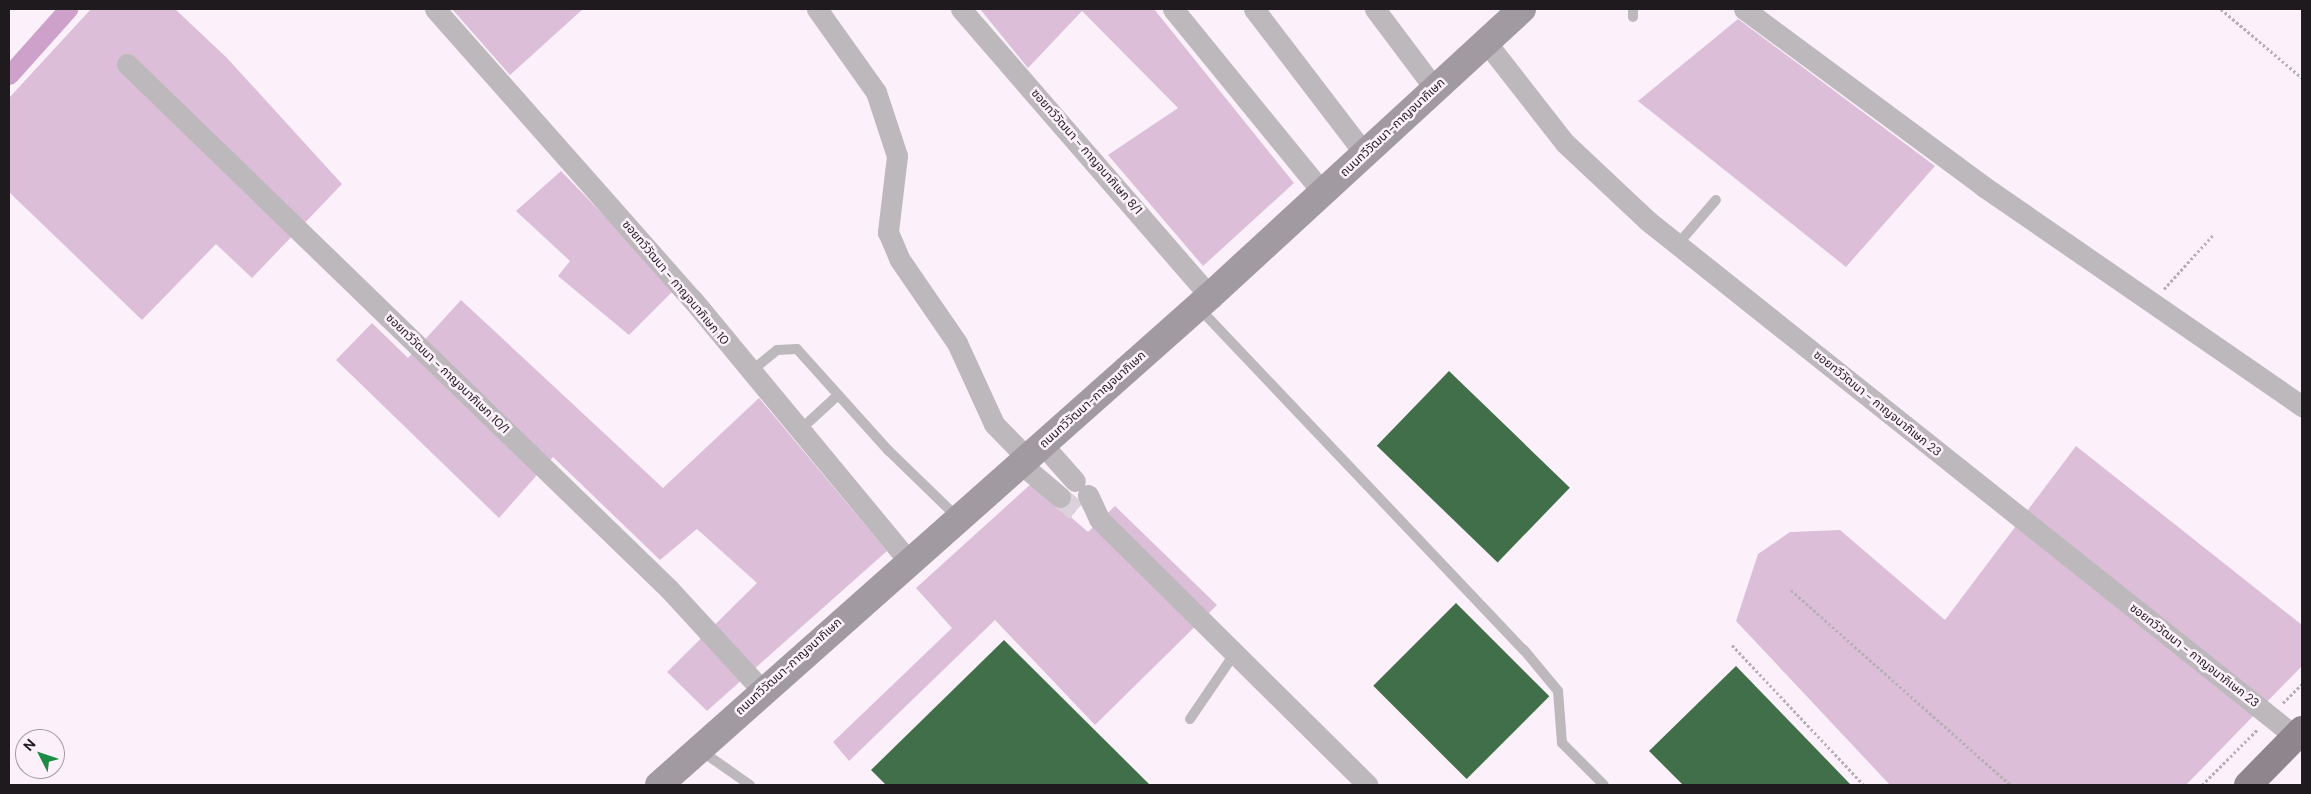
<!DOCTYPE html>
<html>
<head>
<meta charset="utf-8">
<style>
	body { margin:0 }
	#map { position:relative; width:2311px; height:794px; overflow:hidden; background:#fcf1fb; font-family:"DM Sans","Noto Sans Thai",sans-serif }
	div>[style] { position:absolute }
	.green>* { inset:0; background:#dcbed8 }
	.canal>* { height:19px; margin:-9.5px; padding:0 9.5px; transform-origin:9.5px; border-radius:9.5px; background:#cea1ca }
	.building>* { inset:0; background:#416f4a; transform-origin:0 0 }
	.street-tunnel>* { height:21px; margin-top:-10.5px; transform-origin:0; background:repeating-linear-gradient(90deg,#dbd1da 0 21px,transparent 0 32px) }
	.path>* { height:3px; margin-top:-1.5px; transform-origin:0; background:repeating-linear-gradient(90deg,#b7aeb6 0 2.5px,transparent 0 5px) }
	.lane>* { height:10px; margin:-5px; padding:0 5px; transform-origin:5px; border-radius:5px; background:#bdb8bc }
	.street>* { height:21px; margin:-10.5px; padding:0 10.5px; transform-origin:10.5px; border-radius:10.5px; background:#bdb8bc }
	.secondary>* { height:28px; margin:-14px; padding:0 14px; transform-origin:14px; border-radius:14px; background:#a29aa1 }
	.primary>* { height:28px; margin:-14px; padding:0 14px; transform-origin:14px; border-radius:14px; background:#8e858d }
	span { translate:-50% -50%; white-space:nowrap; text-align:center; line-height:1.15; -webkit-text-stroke:5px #fcf1fb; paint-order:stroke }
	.street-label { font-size:12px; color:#1e1a1e }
	.frame { position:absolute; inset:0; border:10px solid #1e1a1e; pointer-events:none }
	.north { position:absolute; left:15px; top:729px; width:50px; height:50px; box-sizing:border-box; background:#fcf1fb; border:1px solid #a39ba3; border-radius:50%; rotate:311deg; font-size:14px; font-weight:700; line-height:20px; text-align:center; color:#1e1a1e }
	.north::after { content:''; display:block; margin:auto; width:18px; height:22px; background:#1d8b43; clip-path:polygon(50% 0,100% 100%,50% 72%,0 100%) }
</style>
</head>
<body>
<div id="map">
	<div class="green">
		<i style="clip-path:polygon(91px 9px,175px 9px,227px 58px,342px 184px,252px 278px,216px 244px,142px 320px,9px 192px,9px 98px)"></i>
		<i style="clip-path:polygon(452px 9px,583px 9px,510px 75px)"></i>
		<i style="clip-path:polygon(980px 9px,1154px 9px,1294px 183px,1203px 266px,1108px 155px,1178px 108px,1082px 11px,1028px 68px)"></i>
		<i style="clip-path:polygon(1738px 19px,1935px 166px,1846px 267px,1638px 101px)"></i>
		<i style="clip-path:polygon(561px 171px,675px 289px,629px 335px,558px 276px,570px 261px,516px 211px)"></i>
		<i style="clip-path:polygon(461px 300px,663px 488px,759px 398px,887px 551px,707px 711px,667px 672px,757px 583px,697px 529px,660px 560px,553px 457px,499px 518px,336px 360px,372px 323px,408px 358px)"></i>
		<i style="clip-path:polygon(2076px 446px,2302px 625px,2302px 666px,2186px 785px,1890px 785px,1736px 621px,1758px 554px,1790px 532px,1840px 530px,1945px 620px)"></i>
		<i style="clip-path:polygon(1032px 483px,1088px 532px,1115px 506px,1217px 605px,1095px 725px,995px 620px,849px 761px,833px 742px,952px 628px,916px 588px)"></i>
	</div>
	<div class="canal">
		<i style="left:9px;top:75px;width:89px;rotate:-48.2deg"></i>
	</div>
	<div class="building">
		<i style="left:1449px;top:371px;width:168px;height:104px;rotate:44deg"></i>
		<i style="left:1456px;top:603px;width:132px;height:117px;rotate:45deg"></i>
		<i style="clip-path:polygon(1004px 640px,1150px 785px,886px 785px,871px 770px)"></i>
		<i style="clip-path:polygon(1736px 666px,1851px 785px,1683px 785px,1649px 751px)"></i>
	</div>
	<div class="street-tunnel">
		<i style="left:1060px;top:497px;width:22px;rotate:39deg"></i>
	</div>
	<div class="path">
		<i style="left:2221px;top:9px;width:106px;rotate:40.4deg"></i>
		<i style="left:2164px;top:289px;width:73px;rotate:-47.8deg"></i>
		<i style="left:1791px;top:590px;width:294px;rotate:41.6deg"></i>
		<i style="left:1732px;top:645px;width:192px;rotate:46.7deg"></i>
		<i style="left:2283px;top:703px;width:27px;rotate:-45deg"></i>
		<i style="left:2202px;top:785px;width:79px;rotate:-45deg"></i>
	</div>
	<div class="lane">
		<i style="left:1633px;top:9px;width:8px;rotate:90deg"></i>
		<i style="left:1678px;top:244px;width:58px;rotate:-49.2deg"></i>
		<i style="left:1198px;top:307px;width:473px;rotate:46.5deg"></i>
		<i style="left:1524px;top:650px;width:53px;rotate:50.3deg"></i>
		<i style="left:1558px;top:691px;width:52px;rotate:85.6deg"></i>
		<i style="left:1562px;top:743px;width:59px;rotate:45deg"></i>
		<i style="left:750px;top:372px;width:35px;rotate:-39deg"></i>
		<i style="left:777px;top:350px;width:20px;rotate:-3deg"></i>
		<i style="left:797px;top:349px;width:137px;rotate:48deg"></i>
		<i style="left:889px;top:451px;width:95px;rotate:44.1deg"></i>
		<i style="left:800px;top:430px;width:52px;rotate:-42.6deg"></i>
		<i style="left:1190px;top:719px;width:80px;rotate:-55.7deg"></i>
		<i style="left:700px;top:750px;width:61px;rotate:35deg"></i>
	</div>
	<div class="street">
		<i style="left:435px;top:9px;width:387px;rotate:48.5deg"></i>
		<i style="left:692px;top:299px;width:340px;rotate:50.4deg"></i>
		<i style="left:817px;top:9px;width:102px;rotate:54.6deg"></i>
		<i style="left:876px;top:92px;width:67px;rotate:71.8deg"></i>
		<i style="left:897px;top:156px;width:77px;rotate:96.8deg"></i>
		<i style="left:888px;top:232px;width:30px;rotate:67deg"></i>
		<i style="left:900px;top:260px;width:101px;rotate:55.5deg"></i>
		<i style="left:957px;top:343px;width:89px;rotate:65.4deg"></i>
		<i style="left:994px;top:424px;width:49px;rotate:45.8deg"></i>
		<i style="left:961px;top:9px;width:380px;rotate:49.1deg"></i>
		<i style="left:1173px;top:9px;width:237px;rotate:50.8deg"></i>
		<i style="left:1254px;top:9px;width:183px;rotate:52.6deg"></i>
		<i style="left:1375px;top:9px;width:100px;rotate:53.1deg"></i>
		<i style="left:1744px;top:9px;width:297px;rotate:36.5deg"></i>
		<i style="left:1983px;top:186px;width:388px;rotate:34.6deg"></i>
		<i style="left:1486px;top:42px;width:128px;rotate:52deg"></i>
		<i style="left:1565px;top:143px;width:114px;rotate:43.2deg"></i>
		<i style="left:1648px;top:221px;width:828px;rotate:38.53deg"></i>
		<i style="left:127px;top:64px;width:755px;rotate:44.09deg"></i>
		<i style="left:669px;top:589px;width:137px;rotate:47.4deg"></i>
		<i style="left:1043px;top:445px;width:48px;rotate:48.4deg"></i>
		<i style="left:1021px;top:464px;width:51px;rotate:40.2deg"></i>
		<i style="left:1088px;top:495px;width:26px;rotate:65deg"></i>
		<i style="left:1099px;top:519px;width:378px;rotate:44.7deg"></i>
	</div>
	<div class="secondary">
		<i style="left:659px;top:785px;width:737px;rotate:-41.59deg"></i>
		<i style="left:1210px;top:296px;width:424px;rotate:-42.6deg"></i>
	</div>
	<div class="primary">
		<i style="left:2248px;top:785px;width:77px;rotate:-45.5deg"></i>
	</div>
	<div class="street-label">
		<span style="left:1393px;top:128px;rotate:-43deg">ถนนทวีวัฒนา-กาญจนาภิเษก</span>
		<span style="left:1086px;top:152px;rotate:49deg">ซอยทวีวัฒนา - กาญจนาภิเษก 8/1</span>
		<span style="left:675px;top:283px;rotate:50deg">ซอยทวีวัฒนา - กาญจนาภิเษก 10</span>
		<span style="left:447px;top:374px;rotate:44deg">ซอยทวีวัฒนา - กาญจนาภิเษก 10/1</span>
		<span style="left:1093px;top:400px;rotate:-42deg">ถนนทวีวัฒนา-กาญจนาภิเษก</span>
		<span style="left:1877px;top:404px;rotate:39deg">ซอยทวีวัฒนา - กาญจนาภิเษก 23</span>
		<span style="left:2194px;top:656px;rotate:38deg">ซอยทวีวัฒนา - กาญจนาภิเษก 23</span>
		<span style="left:789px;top:667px;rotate:-42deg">ถนนทวีวัฒนา-กาญจนาภิเษก</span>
	</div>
	<div class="frame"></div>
	<div class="north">N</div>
</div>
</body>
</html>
